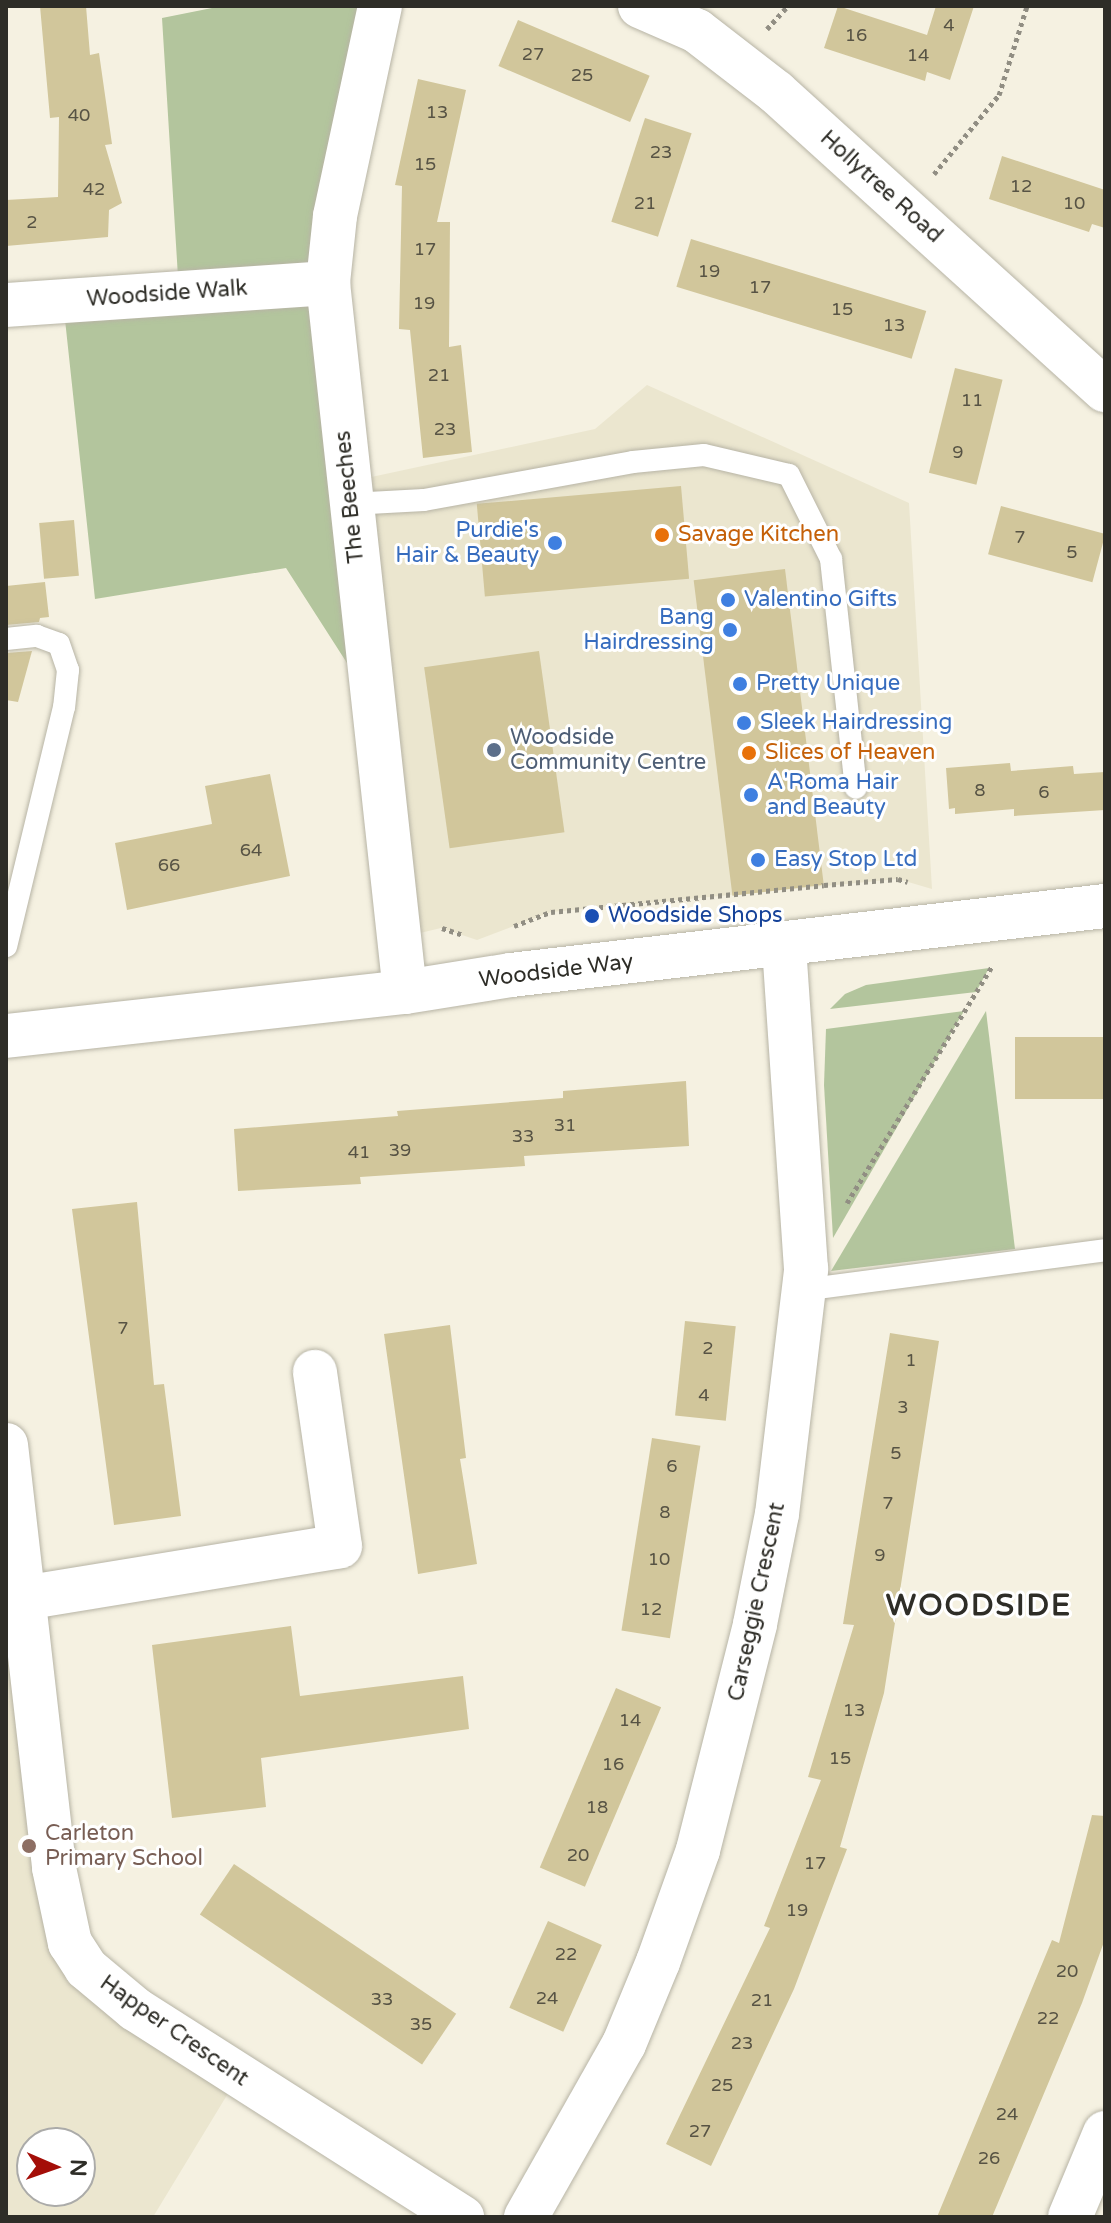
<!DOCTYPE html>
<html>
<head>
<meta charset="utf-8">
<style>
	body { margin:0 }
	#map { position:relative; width:1111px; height:2223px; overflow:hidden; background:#f5f1e1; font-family:"Varela Round",sans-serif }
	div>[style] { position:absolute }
	.built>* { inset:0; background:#ebe6cf }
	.green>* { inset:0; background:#b3c59d }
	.building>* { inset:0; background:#d1c69b; transform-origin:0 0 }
	.path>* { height:5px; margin-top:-2.5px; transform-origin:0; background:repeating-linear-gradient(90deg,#918e83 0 4px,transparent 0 8px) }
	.roads { filter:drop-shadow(0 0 2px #b7b4a5) drop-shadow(0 0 2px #b7b4a5) }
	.service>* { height:22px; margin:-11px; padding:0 11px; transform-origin:11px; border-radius:11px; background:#fff }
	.minor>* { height:44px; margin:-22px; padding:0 22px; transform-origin:22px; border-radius:22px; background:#fff }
	.tertiary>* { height:44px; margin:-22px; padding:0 22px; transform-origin:22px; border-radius:22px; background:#fff }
	.dots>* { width:22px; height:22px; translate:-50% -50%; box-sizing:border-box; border:4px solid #fff; border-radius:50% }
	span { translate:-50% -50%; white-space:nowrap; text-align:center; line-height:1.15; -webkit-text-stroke:6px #fff; paint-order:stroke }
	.number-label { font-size:18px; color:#575344 }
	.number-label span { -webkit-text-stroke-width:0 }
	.street-label { font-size:22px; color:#2e2d27 }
	.shop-label { font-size:22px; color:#366cbe }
	.right { translate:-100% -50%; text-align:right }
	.left { translate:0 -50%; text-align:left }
	.food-label { font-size:22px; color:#c56008 }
	.service-label { font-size:22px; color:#4e5e75 }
	.transit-label { font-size:22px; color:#164399 }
	.education-label { font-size:22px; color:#785e54 }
	.district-label { font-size:30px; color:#2e2d27; font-weight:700; letter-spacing:2px }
	.frame { position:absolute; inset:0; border:8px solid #2e2d27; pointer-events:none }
	.north { position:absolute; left:16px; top:2127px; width:80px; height:80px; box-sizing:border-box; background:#fff; border:2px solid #ababa9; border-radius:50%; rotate:92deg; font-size:22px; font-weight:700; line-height:32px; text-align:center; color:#2e2d27 }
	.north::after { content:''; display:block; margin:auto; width:28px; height:36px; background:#a40e08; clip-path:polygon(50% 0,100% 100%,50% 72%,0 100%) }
</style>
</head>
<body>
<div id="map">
	<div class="built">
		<i style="clip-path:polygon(647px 385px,909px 503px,932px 889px,898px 879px,551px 912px,477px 940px,441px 928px,399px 938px,348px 482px,595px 429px)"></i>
		<i style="clip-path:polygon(evenodd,6px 1499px,70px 1943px,238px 2077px,153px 2217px,6px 2217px,6px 1499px,32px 2143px,80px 2143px,80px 2191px,32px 2191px,32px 2143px)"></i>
	</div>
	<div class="green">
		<i style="clip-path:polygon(222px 6px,380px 6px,335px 216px,372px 702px,286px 568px,95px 599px,63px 301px,179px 293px,162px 18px)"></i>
		<i style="clip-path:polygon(989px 968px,976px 992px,830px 1009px,845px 994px,866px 985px)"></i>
		<i style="clip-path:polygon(964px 1011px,833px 1238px,824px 1085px,826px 1029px)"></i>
		<i style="clip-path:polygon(986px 1011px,1015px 1249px,831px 1271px)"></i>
	</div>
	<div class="building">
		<i style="clip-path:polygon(40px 6px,86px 6px,90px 55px,99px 53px,112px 144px,105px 145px,122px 203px,109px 210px,108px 237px,6px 246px,6px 200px,58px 197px,59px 117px,50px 118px)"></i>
		<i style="clip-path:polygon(838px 6px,927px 35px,936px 6px,974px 6px,950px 80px,927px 72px,925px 81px,824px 48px)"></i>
		<i style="left:518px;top:20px;width:143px;height:50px;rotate:23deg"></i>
		<i style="clip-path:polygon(418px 79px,466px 90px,437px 222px,450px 222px,449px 347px,461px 345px,472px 452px,423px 458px,410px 330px,399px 329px,402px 186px,395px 185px)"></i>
		<i style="left:645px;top:118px;width:49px;height:109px;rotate:18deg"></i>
		<i style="clip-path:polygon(1002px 156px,1105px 190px,1105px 228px,1092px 224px,1089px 232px,989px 199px)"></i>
		<i style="left:691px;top:239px;width:246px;height:50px;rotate:17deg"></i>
		<i style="left:955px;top:368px;width:49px;height:108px;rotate:14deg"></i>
		<i style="left:681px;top:486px;width:93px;height:205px;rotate:85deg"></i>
		<i style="left:1001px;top:506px;width:108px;height:50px;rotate:15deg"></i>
		<i style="left:74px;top:520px;width:56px;height:35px;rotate:85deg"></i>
		<i style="left:785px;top:569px;width:318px;height:92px;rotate:83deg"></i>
		<i style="clip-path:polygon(45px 582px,49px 617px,40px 618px,39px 622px,6px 625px,6px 586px)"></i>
		<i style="clip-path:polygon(32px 651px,18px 702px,6px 700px,6px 653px)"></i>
		<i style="left:539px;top:651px;width:183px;height:116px;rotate:82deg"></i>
		<i style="clip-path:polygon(1010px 763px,1011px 771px,1073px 766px,1074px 774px,1105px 772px,1105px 810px,1014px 816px,1014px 809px,955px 814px,955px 808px,949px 809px,946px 768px)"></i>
		<i style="clip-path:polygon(270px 774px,290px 876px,127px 910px,115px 843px,212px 824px,205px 786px)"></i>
		<i style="left:1105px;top:1037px;width:62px;height:90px;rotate:90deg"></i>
		<i style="clip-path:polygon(686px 1081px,689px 1146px,524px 1156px,525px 1166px,360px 1177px,361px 1184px,238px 1191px,234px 1129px,398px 1116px,397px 1111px,563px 1098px,563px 1091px)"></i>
		<i style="clip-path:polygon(137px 1202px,154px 1385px,164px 1384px,181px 1516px,114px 1525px,72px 1209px)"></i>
		<i style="left:685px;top:1321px;width:51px;height:95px;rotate:6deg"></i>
		<i style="clip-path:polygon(450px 1325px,466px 1458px,460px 1459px,477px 1564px,418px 1574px,384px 1334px)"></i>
		<i style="clip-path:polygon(890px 1333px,939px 1341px,884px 1693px,840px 1847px,847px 1849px,794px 1989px,711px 2166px,666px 2144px,770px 1928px,764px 1926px,821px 1780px,808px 1777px,854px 1625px,843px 1624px)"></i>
		<i style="left:652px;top:1438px;width:49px;height:195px;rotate:9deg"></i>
		<i style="clip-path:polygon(291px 1626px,300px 1696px,463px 1676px,469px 1729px,261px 1758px,266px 1807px,172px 1818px,152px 1645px)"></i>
		<i style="left:616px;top:1688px;width:49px;height:195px;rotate:23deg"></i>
		<i style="clip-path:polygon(1092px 1815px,1105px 1816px,1105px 1939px,1082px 2003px,992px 2217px,937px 2217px,1052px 1940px,1059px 1943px)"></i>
		<i style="left:234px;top:1864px;width:268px;height:61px;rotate:34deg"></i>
		<i style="left:548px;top:1921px;width:59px;height:95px;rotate:24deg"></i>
	</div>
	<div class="path">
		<i style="left:767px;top:29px;width:31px;rotate:-48deg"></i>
		<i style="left:934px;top:174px;width:102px;rotate:-50.6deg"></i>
		<i style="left:999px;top:95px;width:93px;rotate:-72.5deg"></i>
		<i style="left:514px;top:926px;width:40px;rotate:-21deg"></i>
		<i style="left:551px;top:912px;width:274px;rotate:-5.6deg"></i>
		<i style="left:824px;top:885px;width:74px;rotate:-4.6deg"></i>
		<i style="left:898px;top:879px;width:10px;rotate:17deg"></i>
		<i style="left:442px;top:928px;width:22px;rotate:18deg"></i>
		<i style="left:847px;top:1203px;width:278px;rotate:-58.5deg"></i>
	</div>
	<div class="roads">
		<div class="service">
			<i style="left:350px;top:504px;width:74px;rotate:-3.1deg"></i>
			<i style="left:424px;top:500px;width:212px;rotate:-10.3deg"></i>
			<i style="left:633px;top:462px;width:71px;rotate:-5.6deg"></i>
			<i style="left:704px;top:455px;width:87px;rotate:13.2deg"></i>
			<i style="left:789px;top:475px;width:94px;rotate:63.4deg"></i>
			<i style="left:831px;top:559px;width:230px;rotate:83.8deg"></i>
			<i style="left:6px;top:639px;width:31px;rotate:-6deg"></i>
			<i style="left:37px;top:636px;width:23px;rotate:20deg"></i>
			<i style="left:59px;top:644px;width:28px;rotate:71deg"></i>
			<i style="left:68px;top:670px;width:37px;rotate:96deg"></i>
			<i style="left:64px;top:707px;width:246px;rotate:103.6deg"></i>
			<i style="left:803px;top:1290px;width:305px;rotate:-7.5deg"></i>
		</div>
		<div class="minor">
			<i style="left:380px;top:6px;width:215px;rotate:102.1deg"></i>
			<i style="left:335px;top:216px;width:67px;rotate:96deg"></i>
			<i style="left:328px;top:283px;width:713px;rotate:83.8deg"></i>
			<i style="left:640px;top:6px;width:62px;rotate:23.7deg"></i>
			<i style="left:697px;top:31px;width:100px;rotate:37.7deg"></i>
			<i style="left:776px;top:92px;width:444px;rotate:42.2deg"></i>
			<i style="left:6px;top:305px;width:323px;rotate:-3.9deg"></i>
			<i style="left:6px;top:1445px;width:426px;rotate:83.5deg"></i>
			<i style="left:54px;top:1868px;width:77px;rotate:78deg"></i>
			<i style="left:70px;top:1943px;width:30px;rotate:57deg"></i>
			<i style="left:86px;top:1968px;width:64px;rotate:39.9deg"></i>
			<i style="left:135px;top:2009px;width:388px;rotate:32.5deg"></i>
			<i style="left:24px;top:1598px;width:320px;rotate:-9.3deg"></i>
			<i style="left:340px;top:1546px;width:176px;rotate:-98.2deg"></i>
			<i style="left:526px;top:2217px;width:199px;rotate:-60.5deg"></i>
			<i style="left:624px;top:2044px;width:89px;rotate:-67.5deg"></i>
			<i style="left:658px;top:1962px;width:119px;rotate:-70.3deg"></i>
			<i style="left:698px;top:1850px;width:233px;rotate:-75.8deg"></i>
			<i style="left:755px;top:1624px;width:112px;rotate:-78.7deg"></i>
			<i style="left:777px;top:1514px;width:247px;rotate:-83.2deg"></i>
			<i style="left:806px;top:1269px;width:324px;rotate:-93.9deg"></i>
			<i style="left:1070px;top:2217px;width:91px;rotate:-67.4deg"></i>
		</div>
		<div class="tertiary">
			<i style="left:6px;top:1036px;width:401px;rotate:-6.3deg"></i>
			<i style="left:405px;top:992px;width:107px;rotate:-9.1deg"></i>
			<i style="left:511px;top:975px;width:598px;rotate:-6.63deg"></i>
		</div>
	</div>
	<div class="dots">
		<i style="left:662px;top:535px;background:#e8710a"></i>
		<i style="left:555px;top:543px;background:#3f7fe0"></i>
		<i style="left:728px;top:600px;background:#3f7fe0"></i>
		<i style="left:730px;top:630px;background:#3f7fe0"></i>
		<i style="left:740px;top:684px;background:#3f7fe0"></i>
		<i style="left:744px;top:723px;background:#3f7fe0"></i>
		<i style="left:494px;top:750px;background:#5c6f8a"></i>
		<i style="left:749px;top:753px;background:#e8710a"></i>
		<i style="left:751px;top:795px;background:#3f7fe0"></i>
		<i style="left:758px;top:860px;background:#3f7fe0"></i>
		<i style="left:592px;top:916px;background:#1a4fb4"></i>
		<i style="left:29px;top:1846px;background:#8d6e63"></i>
	</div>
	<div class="number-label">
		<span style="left:949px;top:25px">4</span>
		<span style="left:856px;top:35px">16</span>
		<span style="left:533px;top:54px">27</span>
		<span style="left:918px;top:55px">14</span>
		<span style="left:582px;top:75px">25</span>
		<span style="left:437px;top:112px">13</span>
		<span style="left:79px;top:115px">40</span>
		<span style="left:661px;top:152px">23</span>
		<span style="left:425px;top:164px">15</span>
		<span style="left:1021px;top:186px">12</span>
		<span style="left:94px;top:189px">42</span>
		<span style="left:645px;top:203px">21</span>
		<span style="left:1074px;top:203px">10</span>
		<span style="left:32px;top:222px">2</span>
		<span style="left:425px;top:249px">17</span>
		<span style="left:709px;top:271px">19</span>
		<span style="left:760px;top:287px">17</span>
		<span style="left:424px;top:303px">19</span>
		<span style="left:842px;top:309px">15</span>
		<span style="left:894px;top:325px">13</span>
		<span style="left:439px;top:375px">21</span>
		<span style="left:972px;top:400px">11</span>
		<span style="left:445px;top:429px">23</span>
		<span style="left:958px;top:452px">9</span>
		<span style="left:1020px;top:537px">7</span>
		<span style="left:1072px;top:552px">5</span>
		<span style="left:980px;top:790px">8</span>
		<span style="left:1044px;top:792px">6</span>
		<span style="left:251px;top:850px">64</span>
		<span style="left:169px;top:865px">66</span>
		<span style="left:565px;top:1125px">31</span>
		<span style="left:523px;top:1136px">33</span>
		<span style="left:400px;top:1150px">39</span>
		<span style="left:359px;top:1152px">41</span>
		<span style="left:123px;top:1328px">7</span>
		<span style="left:708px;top:1348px">2</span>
		<span style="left:911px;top:1360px">1</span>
		<span style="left:704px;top:1395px">4</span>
		<span style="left:903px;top:1407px">3</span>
		<span style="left:896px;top:1453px">5</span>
		<span style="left:672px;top:1466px">6</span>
		<span style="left:888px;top:1503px">7</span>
		<span style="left:665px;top:1512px">8</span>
		<span style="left:880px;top:1555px">9</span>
		<span style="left:659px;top:1559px">10</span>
		<span style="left:651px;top:1609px">12</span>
		<span style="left:854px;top:1710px">13</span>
		<span style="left:630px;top:1720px">14</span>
		<span style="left:840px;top:1758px">15</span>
		<span style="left:613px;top:1764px">16</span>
		<span style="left:597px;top:1807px">18</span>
		<span style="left:578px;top:1855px">20</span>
		<span style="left:815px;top:1863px">17</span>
		<span style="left:797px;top:1910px">19</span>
		<span style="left:566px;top:1954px">22</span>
		<span style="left:1067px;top:1971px">20</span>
		<span style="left:547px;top:1998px">24</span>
		<span style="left:382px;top:1999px">33</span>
		<span style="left:762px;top:2000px">21</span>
		<span style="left:1048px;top:2018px">22</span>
		<span style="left:421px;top:2024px">35</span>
		<span style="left:742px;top:2043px">23</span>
		<span style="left:722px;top:2085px">25</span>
		<span style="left:1007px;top:2114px">24</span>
		<span style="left:700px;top:2131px">27</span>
		<span style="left:989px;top:2158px">26</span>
	</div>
	<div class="street-label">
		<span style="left:881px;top:187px;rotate:42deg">Hollytree Road</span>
		<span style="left:167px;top:294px;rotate:-4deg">Woodside Walk</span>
		<span style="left:350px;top:497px;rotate:-96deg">The Beeches</span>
		<span style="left:556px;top:971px;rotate:-7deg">Woodside Way</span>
		<span style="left:757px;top:1602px;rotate:-78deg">Carseggie Crescent</span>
		<span style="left:174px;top:2031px;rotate:35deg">Happer Crescent</span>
	</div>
	<div class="shop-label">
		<span class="right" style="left:539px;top:543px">Purdie's<br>Hair &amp; Beauty</span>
		<span class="left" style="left:744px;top:600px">Valentino Gifts</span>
		<span class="right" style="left:714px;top:630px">Bang<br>Hairdressing</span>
		<span class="left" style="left:756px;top:684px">Pretty Unique</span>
		<span class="left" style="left:760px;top:723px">Sleek Hairdressing</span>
		<span class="left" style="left:767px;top:795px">A'Roma Hair<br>and Beauty</span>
		<span class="left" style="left:774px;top:860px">Easy Stop Ltd</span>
	</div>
	<div class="food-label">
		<span class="left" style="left:678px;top:535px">Savage Kitchen</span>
		<span class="left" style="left:765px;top:753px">Slices of Heaven</span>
	</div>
	<div class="service-label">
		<span class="left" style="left:510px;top:750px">Woodside<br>Community Centre</span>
	</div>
	<div class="transit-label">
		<span class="left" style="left:608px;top:916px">Woodside Shops</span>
	</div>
	<div class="education-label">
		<span class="left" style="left:45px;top:1846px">Carleton<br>Primary School</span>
	</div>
	<div class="district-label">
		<span style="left:979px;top:1606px">WOODSIDE</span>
	</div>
	<div class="frame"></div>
	<div class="north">N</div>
</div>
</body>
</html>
